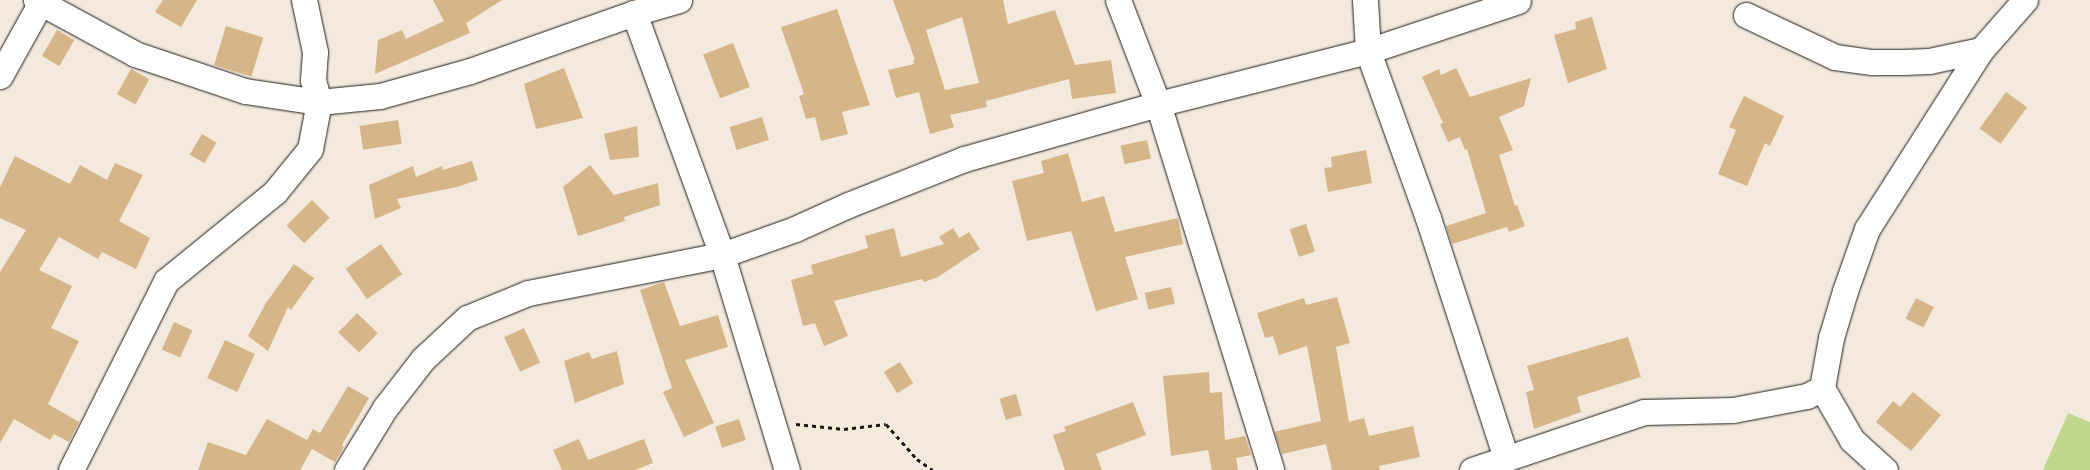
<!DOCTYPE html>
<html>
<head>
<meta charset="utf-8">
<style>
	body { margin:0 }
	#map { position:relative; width:2090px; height:470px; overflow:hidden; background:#f3e9dc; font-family:Mali,sans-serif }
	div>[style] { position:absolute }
	.green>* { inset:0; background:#c0d78d }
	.building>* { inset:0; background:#d6b689; transform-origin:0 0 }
	.path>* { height:3px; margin-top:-1.5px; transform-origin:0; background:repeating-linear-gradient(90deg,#1c1c1c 0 4px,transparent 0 8px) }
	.roads { filter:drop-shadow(0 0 1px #1c1c1c) drop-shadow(0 0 1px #1c1c1c) }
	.minor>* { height:25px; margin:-12.5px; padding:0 12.5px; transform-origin:12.5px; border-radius:12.5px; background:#fff }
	span { translate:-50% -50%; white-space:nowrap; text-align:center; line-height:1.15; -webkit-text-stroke:4px #fff; paint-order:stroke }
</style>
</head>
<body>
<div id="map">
	<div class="green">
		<i style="clip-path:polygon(2068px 413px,2090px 422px,2090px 470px,2043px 470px)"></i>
	</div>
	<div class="building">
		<i style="clip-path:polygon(163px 0,197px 0,181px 27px,155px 12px)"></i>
		<i style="clip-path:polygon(433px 0,502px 0,466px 23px,470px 33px,375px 74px,378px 40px,402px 30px,406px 39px,444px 21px)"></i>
		<i style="clip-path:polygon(evenodd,893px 0,1003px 0,1008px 24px,1055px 10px,1075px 65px,1111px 60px,1116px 93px,1072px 99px,1069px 79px,986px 101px,987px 107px,950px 115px,954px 127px,930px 134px,919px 92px,896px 98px,888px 70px,914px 64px,913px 60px,915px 60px,893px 0,962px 17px,979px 83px,945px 90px,926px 30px,962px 17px)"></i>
		<i style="clip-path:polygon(837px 9px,870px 105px,842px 112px,848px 134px,821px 141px,815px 117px,806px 119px,799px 96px,804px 94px,781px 27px)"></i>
		<i style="clip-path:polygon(1592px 17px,1607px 69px,1568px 83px,1554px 35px,1576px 29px,1575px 22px)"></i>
		<i style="left:226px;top:26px;width:39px;height:41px;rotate:17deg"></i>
		<i style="left:57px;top:30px;width:20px;height:30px;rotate:30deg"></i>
		<i style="left:733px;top:43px;width:47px;height:32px;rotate:69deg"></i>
		<i style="clip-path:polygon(564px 68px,583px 118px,536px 129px,524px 84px)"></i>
		<i style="clip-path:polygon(1456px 68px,1470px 97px,1531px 78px,1524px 106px,1499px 117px,1513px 150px,1499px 155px,1515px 206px,1517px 205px,1525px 226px,1509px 232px,1507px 227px,1452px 244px,1446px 226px,1486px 213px,1467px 149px,1465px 150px,1460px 137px,1448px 142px,1440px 124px,1443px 123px,1422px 77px,1439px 69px,1441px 75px)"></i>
		<i style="left:131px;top:69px;width:21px;height:29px;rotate:29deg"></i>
		<i style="left:2006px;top:92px;width:26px;height:45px;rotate:36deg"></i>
		<i style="clip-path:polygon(1744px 96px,1784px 116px,1770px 146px,1765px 143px,1747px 186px,1718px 174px,1736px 130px,1729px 127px)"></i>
		<i style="left:762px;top:117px;width:24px;height:34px;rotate:73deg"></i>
		<i style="left:398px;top:120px;width:24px;height:39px;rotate:81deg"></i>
		<i style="clip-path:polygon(637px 126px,639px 157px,610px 160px,604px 134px)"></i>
		<i style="left:202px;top:134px;width:17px;height:24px;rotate:31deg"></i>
		<i style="left:1147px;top:140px;width:19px;height:27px;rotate:78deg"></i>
		<i style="clip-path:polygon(1366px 150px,1372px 183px,1328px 192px,1324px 168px,1332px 167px,1331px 157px)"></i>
		<i style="clip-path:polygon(1068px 153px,1082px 202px,1104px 196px,1115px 232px,1178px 218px,1183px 244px,1125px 257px,1138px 299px,1096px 311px,1071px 231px,1027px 241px,1012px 181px,1044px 173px,1041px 161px)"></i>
		<i style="clip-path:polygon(15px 156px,70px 184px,80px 165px,107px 180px,115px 163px,143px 175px,119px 221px,150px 238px,136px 269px,102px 252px,98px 259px,59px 237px,39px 270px,72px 286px,51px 328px,79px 341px,48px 404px,79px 422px,69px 442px,54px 434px,50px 440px,14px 419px,0 443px,0 272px,26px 230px,0 218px,0 187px)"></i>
		<i style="clip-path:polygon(472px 161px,478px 180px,457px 187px,397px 199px,401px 208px,375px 219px,369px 185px,413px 166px,416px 177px,442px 166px,443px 170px)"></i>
		<i style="clip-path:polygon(590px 165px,614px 195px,658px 183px,660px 205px,624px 217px,625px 221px,578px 236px,563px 187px)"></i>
		<i style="left:312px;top:200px;width:25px;height:36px;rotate:45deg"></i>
		<i style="left:1306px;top:224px;width:29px;height:17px;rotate:72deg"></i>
		<i style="clip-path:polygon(894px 228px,901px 257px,944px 244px,939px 237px,953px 228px,959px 238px,969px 232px,980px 249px,938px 277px,924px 282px,922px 279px,834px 301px,848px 336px,824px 346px,815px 323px,803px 326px,791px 280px,813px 274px,811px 265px,868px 248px,865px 236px)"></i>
		<i style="left:381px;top:244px;width:37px;height:43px;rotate:55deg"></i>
		<i style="clip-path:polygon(294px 264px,314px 278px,291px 310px,288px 307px,268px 351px,248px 336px,266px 303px)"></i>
		<i style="clip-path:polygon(664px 282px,680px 326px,718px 315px,728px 347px,685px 360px,714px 423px,684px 437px,663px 392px,672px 388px,640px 290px)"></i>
		<i style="left:1171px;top:287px;width:17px;height:27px;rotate:77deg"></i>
		<i style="clip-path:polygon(1337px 297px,1350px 343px,1336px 347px,1349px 422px,1364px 418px,1369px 436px,1413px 426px,1420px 457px,1379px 466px,1380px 470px,1332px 470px,1326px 444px,1282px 454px,1274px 432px,1321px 421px,1307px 346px,1279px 355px,1273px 336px,1265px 338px,1257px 313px,1304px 298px,1306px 305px)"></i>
		<i style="left:1916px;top:298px;width:20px;height:23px;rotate:27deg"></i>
		<i style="left:357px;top:313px;width:29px;height:27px;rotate:44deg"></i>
		<i style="left:174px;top:322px;width:20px;height:30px;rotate:24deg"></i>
		<i style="left:524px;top:328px;width:38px;height:22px;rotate:65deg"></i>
		<i style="clip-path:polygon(1628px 337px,1641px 377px,1577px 397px,1581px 412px,1534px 429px,1526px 392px,1534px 390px,1527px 366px)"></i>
		<i style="left:225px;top:340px;width:33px;height:42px;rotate:25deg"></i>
		<i style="clip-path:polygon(617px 351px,624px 384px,575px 403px,564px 361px,589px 352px,592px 359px)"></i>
		<i style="left:900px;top:362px;width:25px;height:19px;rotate:58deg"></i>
		<i style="clip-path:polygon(1209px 372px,1210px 393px,1222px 392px,1225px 440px,1245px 436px,1251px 455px,1236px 458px,1238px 470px,1212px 470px,1208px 450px,1171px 456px,1163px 376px)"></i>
		<i style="clip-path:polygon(348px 386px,369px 398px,342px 445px,344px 447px,335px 462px,312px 449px,300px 470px,198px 470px,208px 442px,246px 455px,267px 419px,307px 440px,313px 429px,320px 433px)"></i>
		<i style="clip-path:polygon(1913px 392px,1941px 415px,1911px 451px,1876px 422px,1893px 401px,1900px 407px)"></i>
		<i style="left:1016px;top:394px;width:22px;height:17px;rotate:74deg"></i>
		<i style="clip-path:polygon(1133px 402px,1146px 435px,1096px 454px,1102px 470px,1065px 470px,1053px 435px,1066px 431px,1064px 427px)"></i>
		<i style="left:739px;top:419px;width:22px;height:25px;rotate:72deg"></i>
		<i style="clip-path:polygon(579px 439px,588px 460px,644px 439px,653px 463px,635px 470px,562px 470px,553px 450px)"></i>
	</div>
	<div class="path">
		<i style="left:796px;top:424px;width:48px;rotate:5.9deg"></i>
		<i style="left:844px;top:429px;width:42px;rotate:-6.8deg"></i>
		<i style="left:886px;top:424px;width:47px;rotate:48.5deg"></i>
		<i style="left:917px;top:459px;width:19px;rotate:35deg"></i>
	</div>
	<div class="roads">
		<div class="minor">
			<i style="left:36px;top:0;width:113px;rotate:28.6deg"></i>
			<i style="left:135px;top:54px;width:116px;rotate:18.6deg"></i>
			<i style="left:245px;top:91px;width:75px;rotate:8.5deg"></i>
			<i style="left:319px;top:102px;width:61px;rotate:-5.6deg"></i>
			<i style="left:380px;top:96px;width:93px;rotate:-15.5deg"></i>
			<i style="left:470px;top:71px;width:174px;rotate:-19.5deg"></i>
			<i style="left:634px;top:13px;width:47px;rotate:-16.1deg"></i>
			<i style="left:1118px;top:0;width:111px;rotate:69deg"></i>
			<i style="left:1158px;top:104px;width:383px;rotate:72.8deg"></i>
			<i style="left:634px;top:13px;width:258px;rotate:70deg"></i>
			<i style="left:722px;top:255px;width:225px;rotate:73.2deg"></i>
			<i style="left:1746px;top:15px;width:98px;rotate:25.3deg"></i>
			<i style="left:1835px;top:57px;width:37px;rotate:8deg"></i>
			<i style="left:1872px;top:62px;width:31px"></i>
			<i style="left:1903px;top:62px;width:26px;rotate:-2deg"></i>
			<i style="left:1929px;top:61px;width:53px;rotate:-11.9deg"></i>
			<i style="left:0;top:76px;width:85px;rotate:-61deg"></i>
			<i style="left:1506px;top:458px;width:252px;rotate:-108deg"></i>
			<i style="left:1428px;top:218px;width:177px;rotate:-109.8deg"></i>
			<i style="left:1368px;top:51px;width:158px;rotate:-18.4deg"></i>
			<i style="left:71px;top:470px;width:212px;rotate:-63.3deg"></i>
			<i style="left:166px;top:281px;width:141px;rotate:-39.2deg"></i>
			<i style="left:275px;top:192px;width:55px;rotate:-50.9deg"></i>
			<i style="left:310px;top:149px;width:48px;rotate:-79.2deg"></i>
			<i style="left:319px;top:102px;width:23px;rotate:-105deg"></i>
			<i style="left:313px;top:80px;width:28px;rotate:-86deg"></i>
			<i style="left:315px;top:52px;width:53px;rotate:-101.9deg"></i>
			<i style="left:347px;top:470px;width:73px;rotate:-58.5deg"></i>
			<i style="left:385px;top:408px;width:62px;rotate:-52.2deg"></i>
			<i style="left:423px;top:359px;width:60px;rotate:-43deg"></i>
			<i style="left:467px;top:318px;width:66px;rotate:-22.3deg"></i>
			<i style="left:528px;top:293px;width:198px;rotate:-11.1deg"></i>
			<i style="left:722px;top:255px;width:77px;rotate:-19.6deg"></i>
			<i style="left:795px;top:229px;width:58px;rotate:-24.4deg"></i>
			<i style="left:848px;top:205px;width:125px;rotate:-21.6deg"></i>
			<i style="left:964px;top:159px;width:202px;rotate:-15.8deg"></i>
			<i style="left:1158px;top:104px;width:217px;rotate:-14.2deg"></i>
			<i style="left:1368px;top:51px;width:51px;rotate:-93.4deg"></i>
			<i style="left:1472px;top:470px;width:182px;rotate:-18.6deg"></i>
			<i style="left:1644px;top:412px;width:89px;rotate:-1.3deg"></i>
			<i style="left:1733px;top:410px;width:75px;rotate:-10.7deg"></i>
			<i style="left:1807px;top:396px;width:17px;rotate:-28deg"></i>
			<i style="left:1885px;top:470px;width:45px;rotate:-137.7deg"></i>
			<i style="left:1852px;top:440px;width:60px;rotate:-120deg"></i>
			<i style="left:1822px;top:388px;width:51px;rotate:-79.8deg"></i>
			<i style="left:1831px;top:338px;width:49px;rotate:-73.4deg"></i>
			<i style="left:1845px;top:291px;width:66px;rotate:-70.5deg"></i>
			<i style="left:1867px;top:229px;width:212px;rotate:-57.5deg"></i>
			<i style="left:1981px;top:50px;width:67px;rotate:-48.7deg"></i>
		</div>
	</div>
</div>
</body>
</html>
